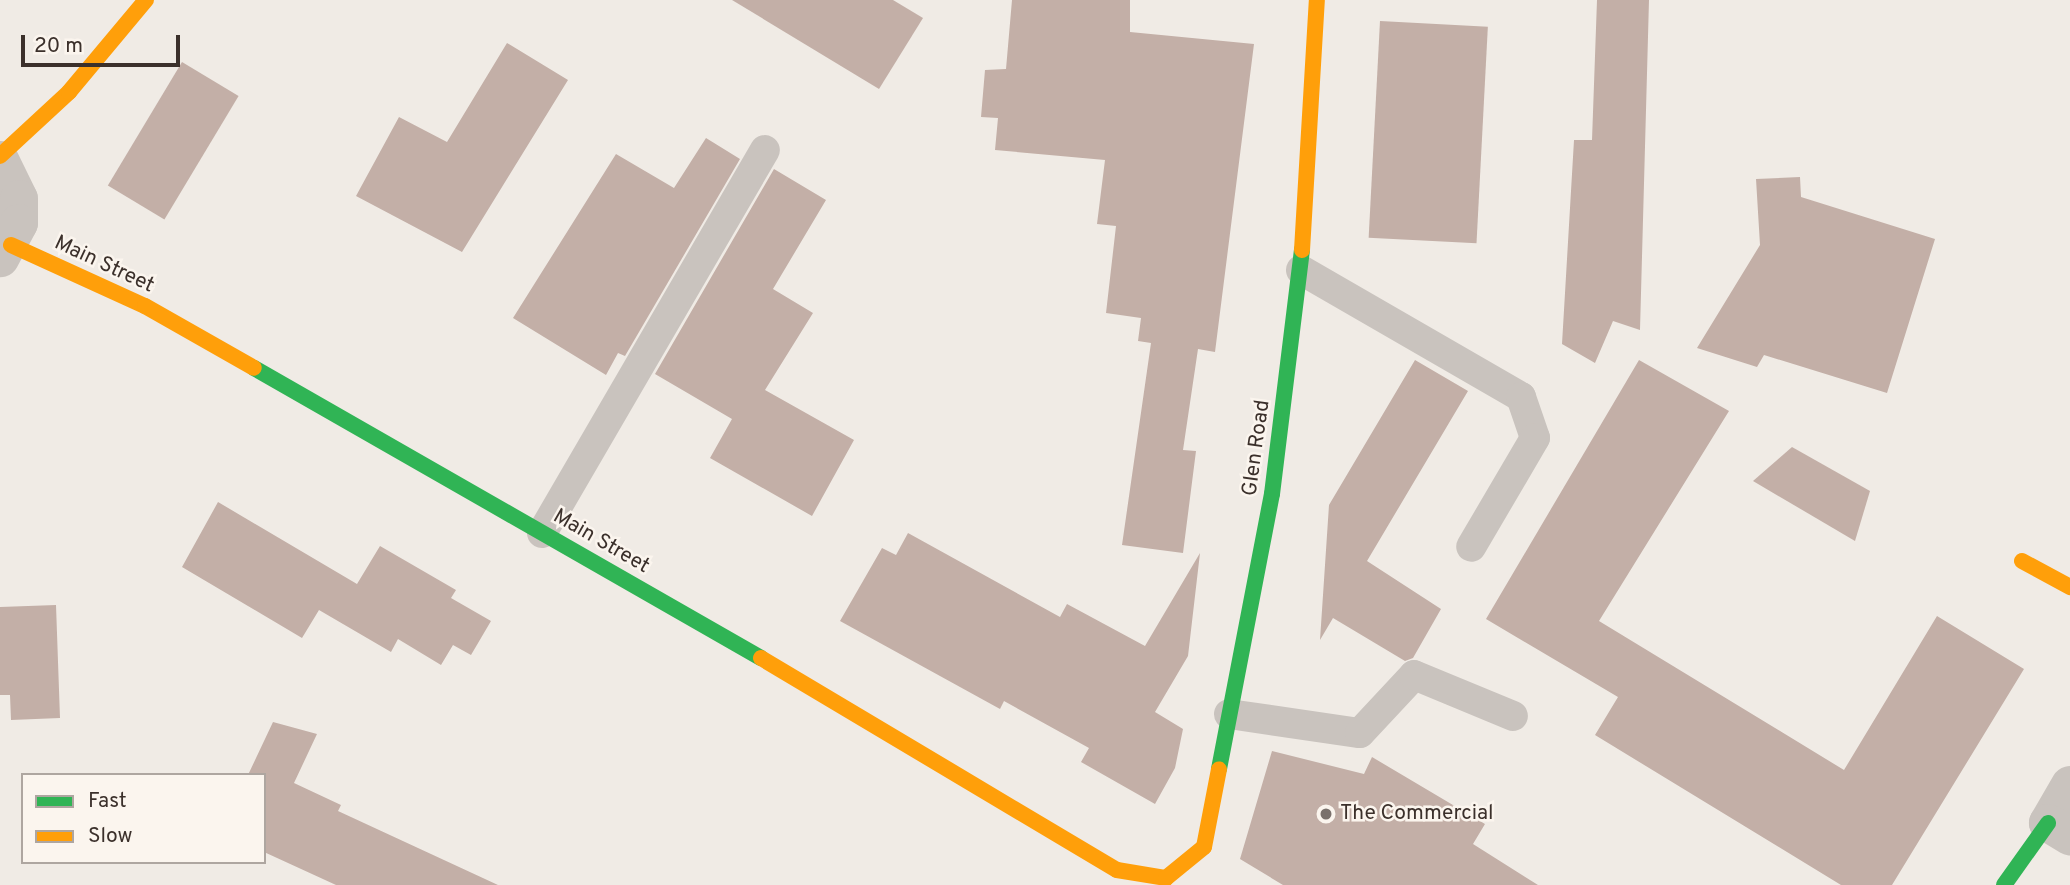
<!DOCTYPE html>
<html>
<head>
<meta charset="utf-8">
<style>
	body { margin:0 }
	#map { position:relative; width:2070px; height:885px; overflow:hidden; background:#f0ebe5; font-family:Overpass,sans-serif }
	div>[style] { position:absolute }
	.building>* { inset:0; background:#c3afa7; transform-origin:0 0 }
	.lane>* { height:30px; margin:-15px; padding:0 15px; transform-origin:15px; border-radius:15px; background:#c9c3be }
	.street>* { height:38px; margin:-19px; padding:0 19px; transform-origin:19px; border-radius:19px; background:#c9c3be }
	.fast>* { height:16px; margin:-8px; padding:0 8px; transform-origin:8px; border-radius:8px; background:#30b455 }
	.slow>* { height:16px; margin:-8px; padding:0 8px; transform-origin:8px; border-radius:8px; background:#ff9f0a }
	.dots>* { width:19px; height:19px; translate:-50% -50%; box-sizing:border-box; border:4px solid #fbf5ee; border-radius:50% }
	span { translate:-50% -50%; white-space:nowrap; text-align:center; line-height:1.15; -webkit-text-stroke:5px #fbf5ee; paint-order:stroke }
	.street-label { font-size:21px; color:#3b302b }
	.poi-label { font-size:21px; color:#3b302b }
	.left { translate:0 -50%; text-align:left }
	.legend { position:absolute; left:21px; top:773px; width:245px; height:91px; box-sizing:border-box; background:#fbf5ee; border:2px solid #aea6a0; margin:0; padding:9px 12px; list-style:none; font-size:21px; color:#3b302b }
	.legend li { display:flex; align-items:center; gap:14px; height:35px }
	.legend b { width:35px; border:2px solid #aea6a0 }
	.scale { position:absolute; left:21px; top:35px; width:159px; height:32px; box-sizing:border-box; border:4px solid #3b302b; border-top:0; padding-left:9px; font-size:21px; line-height:24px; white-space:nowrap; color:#3b302b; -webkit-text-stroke:5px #fbf5ee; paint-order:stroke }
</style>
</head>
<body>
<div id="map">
	<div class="building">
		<i style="clip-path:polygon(732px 0,893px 0,923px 18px,879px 89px)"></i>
		<i style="clip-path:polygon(1012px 0,1130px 0,1130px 32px,1254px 44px,1215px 352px,1198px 349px,1183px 450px,1196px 451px,1183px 553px,1122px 545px,1151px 343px,1138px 341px,1141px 318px,1106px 313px,1116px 226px,1097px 224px,1105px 160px,995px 150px,998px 118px,981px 117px,985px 70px,1006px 69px)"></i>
		<i style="clip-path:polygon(1597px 0,1649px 0,1640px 330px,1613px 321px,1595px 363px,1562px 344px,1574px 140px,1592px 140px)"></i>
		<i style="left:1380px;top:21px;width:108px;height:217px;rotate:3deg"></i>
		<i style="clip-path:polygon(507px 43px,568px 80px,462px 252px,356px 196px,399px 117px,447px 142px)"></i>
		<i style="left:182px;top:62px;width:66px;height:144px;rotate:31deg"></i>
		<i style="clip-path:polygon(706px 138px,740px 159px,625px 356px,618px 353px,606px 375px,513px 318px,616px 154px,674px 188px)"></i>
		<i style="clip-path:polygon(774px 169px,826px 200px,773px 289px,813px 313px,765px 390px,854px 440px,812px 516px,710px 458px,732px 419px,655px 374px)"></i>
		<i style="clip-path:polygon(1800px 177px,1801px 197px,1935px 239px,1887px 393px,1764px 355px,1757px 367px,1697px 348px,1760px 245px,1756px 179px)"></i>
		<i style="clip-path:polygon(1415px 360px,1468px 391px,1367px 561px,1441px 609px,1413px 658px,1405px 661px,1333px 618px,1320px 640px,1329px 505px)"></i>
		<i style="clip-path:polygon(1639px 360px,1729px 411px,1599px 621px,1844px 770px,1937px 616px,2024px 669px,1892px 885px,1841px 885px,1595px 735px,1618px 697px,1486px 619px)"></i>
		<i style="clip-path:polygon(1792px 447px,1870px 491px,1855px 541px,1753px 481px)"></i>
		<i style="clip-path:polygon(218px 502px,357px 584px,380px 546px,456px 590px,451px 598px,491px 621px,471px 655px,453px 645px,441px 665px,398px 639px,391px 652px,319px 610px,302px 638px,182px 567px)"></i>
		<i style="clip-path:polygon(908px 533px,1060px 617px,1067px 604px,1145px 646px,1200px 553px,1188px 656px,1155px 712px,1183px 729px,1175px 768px,1155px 804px,1081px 762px,1089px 748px,1004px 701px,1000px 709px,840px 621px,882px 548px,896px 555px)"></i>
		<i style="clip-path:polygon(56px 605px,60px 718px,11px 720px,10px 695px,0 695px,0 607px)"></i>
		<i style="clip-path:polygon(273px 722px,317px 734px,294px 783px,341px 805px,338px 811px,498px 885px,336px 885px,264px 852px,264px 775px,248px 775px)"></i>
		<i style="clip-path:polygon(1272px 751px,1364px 774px,1372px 757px,1485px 824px,1473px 844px,1538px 885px,1283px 885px,1240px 859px)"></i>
	</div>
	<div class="lane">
		<i style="left:1301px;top:270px;width:254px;rotate:30deg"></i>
		<i style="left:1521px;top:397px;width:43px;rotate:71.1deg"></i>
		<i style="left:1535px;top:438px;width:126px;rotate:120.4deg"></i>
		<i style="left:542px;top:533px;width:443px;rotate:-59.8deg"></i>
		<i style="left:1229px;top:714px;width:132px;rotate:8.3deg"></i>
		<i style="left:1360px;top:733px;width:79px;rotate:-47deg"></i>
		<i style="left:1414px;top:675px;width:107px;rotate:22.5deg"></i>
	</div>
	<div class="street">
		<i style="left:0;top:160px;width:43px;rotate:64deg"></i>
		<i style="left:19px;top:199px;width:24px;rotate:90deg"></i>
		<i style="left:19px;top:223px;width:40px;rotate:118deg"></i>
		<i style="left:2070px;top:785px;width:44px;rotate:120.1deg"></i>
		<i style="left:2048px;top:823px;width:26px;rotate:31deg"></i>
	</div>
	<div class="fast">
		<i style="left:254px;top:368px;width:584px;rotate:29.77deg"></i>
		<i style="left:1219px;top:769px;width:280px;rotate:-79.1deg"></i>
		<i style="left:1272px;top:494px;width:246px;rotate:-83deg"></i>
		<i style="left:2004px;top:885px;width:76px;rotate:-54.6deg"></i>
	</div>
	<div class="slow">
		<i style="left:0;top:156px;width:94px;rotate:-42.8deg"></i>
		<i style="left:69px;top:92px;width:120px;rotate:-50.1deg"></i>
		<i style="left:11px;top:245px;width:147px;rotate:24.5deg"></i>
		<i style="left:145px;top:306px;width:125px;rotate:29.6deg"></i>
		<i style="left:1302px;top:250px;width:250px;rotate:-86.6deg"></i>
		<i style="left:2022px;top:561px;width:55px;rotate:28.4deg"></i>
		<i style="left:761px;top:658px;width:414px;rotate:30.8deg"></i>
		<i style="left:1117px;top:870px;width:50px;rotate:9.3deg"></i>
		<i style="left:1166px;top:878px;width:49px;rotate:-39.2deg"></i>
		<i style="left:1204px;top:847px;width:79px;rotate:-79.1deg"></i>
	</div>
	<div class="dots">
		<i style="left:1326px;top:814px;background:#7a716c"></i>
	</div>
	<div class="street-label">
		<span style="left:104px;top:265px;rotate:25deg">Main Street</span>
		<span style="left:1257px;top:448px;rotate:-82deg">Glen Road</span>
		<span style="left:601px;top:542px;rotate:30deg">Main Street</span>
	</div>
	<div class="poi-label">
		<span class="left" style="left:1340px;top:814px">The Commercial</span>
	</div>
	<ul class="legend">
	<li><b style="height:9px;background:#30b455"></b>Fast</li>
	<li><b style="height:9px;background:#ff9f0a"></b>Slow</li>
	</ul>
	<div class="scale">20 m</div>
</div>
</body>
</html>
